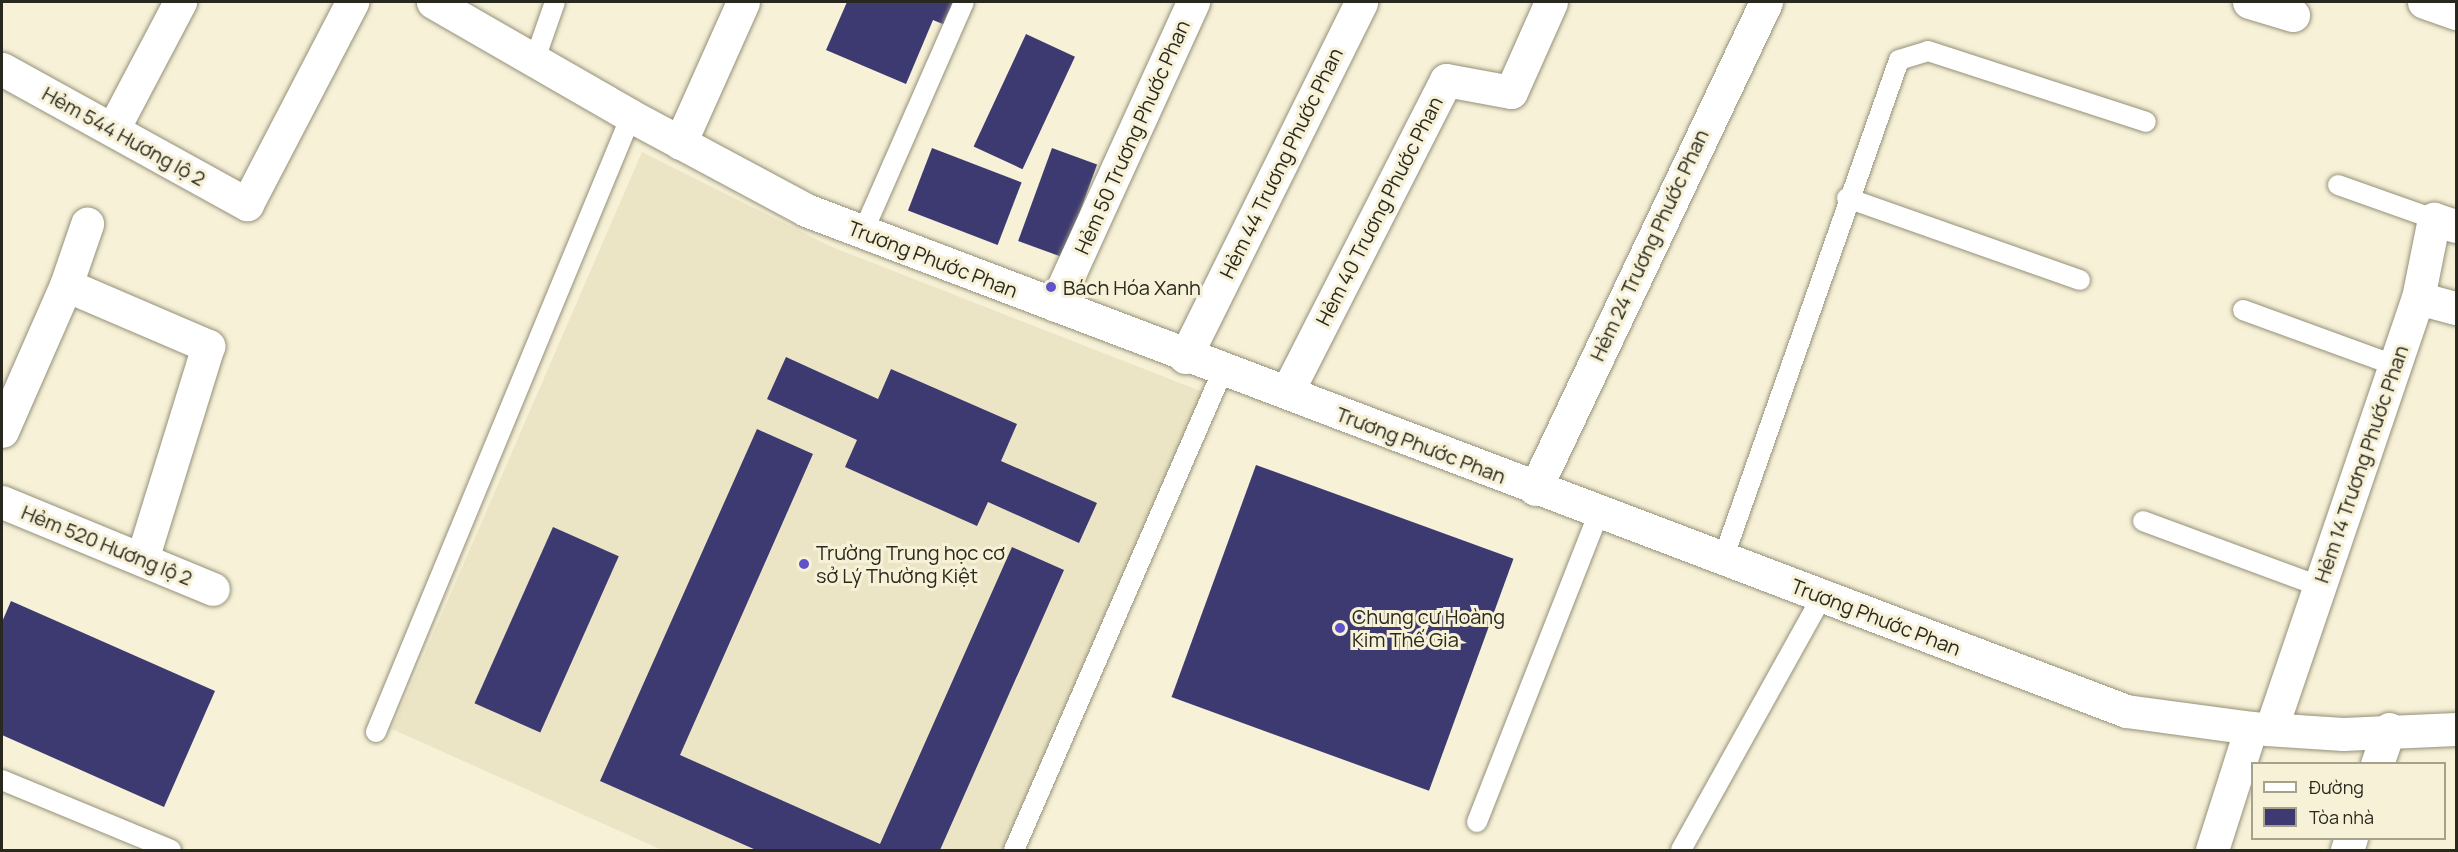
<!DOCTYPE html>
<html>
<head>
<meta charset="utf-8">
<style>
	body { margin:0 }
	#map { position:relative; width:2458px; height:852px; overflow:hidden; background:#f6f1d7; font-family:Manrope,sans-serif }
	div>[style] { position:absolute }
	.built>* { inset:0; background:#ebe5c5 }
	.building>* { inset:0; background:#3d3a72; transform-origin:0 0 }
	.roads { filter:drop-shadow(0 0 2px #959079) drop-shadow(0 0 2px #959079) }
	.service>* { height:20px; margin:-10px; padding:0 10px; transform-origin:10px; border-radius:10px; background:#fff }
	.minor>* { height:33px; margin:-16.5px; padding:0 16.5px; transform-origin:16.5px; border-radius:16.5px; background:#fff }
	.dots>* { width:16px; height:16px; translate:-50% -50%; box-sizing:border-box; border:3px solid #f6f1d7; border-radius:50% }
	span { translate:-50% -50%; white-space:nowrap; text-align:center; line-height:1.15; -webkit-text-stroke:6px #f6f1d7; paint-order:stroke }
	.street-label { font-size:20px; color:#29281e }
	.poi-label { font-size:20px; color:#29281e }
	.left { translate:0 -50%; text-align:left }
	.frame { position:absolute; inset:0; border:3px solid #29281e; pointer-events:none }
	.legend { position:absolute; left:2251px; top:762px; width:195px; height:78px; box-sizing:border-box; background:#f6f1d7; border:2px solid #a4a18d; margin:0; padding:8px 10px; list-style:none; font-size:18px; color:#29281e }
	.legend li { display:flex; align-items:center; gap:12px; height:30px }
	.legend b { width:30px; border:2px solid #a4a18d }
</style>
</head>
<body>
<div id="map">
	<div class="built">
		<i style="clip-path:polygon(642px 152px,832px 247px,1221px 399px,1012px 850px,662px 850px,392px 729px)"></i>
	</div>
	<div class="building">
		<i style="clip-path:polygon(847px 2px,955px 2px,945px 25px,933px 20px,906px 84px,826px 50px)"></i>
		<i style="left:1026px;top:34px;width:54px;height:124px;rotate:25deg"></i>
		<i style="left:932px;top:148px;width:96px;height:67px;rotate:21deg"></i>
		<i style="left:1052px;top:148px;width:48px;height:99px;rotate:20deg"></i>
		<i style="clip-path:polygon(786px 357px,878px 399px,891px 369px,1017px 424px,1001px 461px,1097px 503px,1079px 543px,988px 502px,977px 526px,845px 467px,857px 440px,767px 399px)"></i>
		<i style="clip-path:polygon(757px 429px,813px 454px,680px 755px,880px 844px,1012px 547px,1064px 570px,940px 850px,756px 850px,600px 781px)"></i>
		<i style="left:1256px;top:465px;width:274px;height:247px;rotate:20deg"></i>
		<i style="left:553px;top:527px;width:72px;height:193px;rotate:24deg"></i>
		<i style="clip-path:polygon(11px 601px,215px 691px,164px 807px,2px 735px,2px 622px)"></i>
	</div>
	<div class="roads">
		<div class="service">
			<i style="left:535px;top:59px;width:60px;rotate:-70.7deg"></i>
			<i style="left:2338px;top:185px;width:102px;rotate:19.5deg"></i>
			<i style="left:1847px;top:198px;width:247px;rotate:19.4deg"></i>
			<i style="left:863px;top:232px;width:251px;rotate:-66.3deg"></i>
			<i style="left:2243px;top:310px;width:161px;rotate:20deg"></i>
			<i style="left:2143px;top:521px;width:188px;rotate:20.3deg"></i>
			<i style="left:1723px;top:559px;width:529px;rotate:-70.57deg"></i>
			<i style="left:1899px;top:60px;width:30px;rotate:-17deg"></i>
			<i style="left:1928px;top:51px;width:229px;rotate:18deg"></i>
			<i style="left:376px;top:732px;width:667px;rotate:-67.51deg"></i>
			<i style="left:2px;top:780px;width:183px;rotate:22.5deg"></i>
			<i style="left:1477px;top:822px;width:333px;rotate:-68.5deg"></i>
			<i style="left:1014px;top:850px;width:524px;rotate:-66.47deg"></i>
			<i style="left:1681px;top:850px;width:290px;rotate:-60.9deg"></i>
		</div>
		<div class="minor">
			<i style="left:433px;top:2px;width:228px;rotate:29.9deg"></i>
			<i style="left:631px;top:116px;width:199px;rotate:28.2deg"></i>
			<i style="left:806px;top:210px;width:1412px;rotate:20.78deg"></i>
			<i style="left:2126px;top:711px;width:126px;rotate:7.7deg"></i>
			<i style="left:2251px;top:728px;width:92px;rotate:3.7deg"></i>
			<i style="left:2343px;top:734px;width:113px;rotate:-2.5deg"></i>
			<i style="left:2249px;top:2px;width:46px;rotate:16.5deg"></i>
			<i style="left:2424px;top:2px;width:34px;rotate:19deg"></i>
			<i style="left:2px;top:69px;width:280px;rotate:28.9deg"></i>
			<i style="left:247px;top:204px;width:228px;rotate:-62.5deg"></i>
			<i style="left:113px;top:129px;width:144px;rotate:-62.2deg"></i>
			<i style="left:680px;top:143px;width:154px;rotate:-65.9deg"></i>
			<i style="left:66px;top:285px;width:155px;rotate:23.2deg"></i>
			<i style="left:208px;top:346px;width:223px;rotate:107.2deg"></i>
			<i style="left:2418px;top:298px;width:39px;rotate:15deg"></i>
			<i style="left:1055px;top:305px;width:333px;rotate:-65.5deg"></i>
			<i style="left:1185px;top:357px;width:396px;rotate:-63.6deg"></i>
			<i style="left:1287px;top:392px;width:350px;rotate:-63deg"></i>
			<i style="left:1446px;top:80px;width:66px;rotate:10.5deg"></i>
			<i style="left:1511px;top:92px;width:98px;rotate:-66deg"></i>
			<i style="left:2px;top:431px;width:159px;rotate:-66.3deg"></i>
			<i style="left:66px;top:285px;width:65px;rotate:-71deg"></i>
			<i style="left:1535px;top:489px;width:539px;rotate:-64.62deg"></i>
			<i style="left:2px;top:502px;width:228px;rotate:22.4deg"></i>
			<i style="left:2271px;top:729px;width:455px;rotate:-71.2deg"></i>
			<i style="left:2418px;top:298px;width:81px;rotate:-78.6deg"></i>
			<i style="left:2434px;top:219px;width:23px;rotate:18deg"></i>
			<i style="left:2377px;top:764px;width:37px;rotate:-71deg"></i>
			<i style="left:2212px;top:850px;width:128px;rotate:-72.3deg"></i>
			<i style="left:2347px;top:850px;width:13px;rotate:-72deg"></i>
		</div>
	</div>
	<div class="dots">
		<i style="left:1051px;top:287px;background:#5f52ca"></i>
		<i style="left:804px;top:564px;background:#5f52ca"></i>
		<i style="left:1340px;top:628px;background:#5f52ca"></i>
	</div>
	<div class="street-label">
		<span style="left:124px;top:136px;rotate:29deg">Hẻm 544 Hương lộ 2</span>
		<span style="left:1132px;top:137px;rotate:-66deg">Hẻm 50 Trương Phước Phan</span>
		<span style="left:1281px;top:163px;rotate:-64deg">Hẻm 44 Trương Phước Phan</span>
		<span style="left:1379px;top:211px;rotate:-63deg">Hẻm 40 Trương Phước Phan</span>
		<span style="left:1649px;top:245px;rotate:-65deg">Hẻm 24 Trương Phước Phan</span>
		<span style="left:933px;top:259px;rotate:21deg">Trương Phước Phan</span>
		<span style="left:1421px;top:445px;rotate:21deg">Trương Phước Phan</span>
		<span style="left:2361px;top:464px;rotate:-71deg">Hẻm 14 Trương Phước Phan</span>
		<span style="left:107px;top:545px;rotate:22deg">Hẻm 520 Hương lộ 2</span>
		<span style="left:1876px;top:617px;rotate:21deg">Trương Phước Phan</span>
	</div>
	<div class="poi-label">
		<span class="left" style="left:1063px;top:287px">Bách Hóa Xanh</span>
		<span class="left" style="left:816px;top:564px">Trường Trung học cơ<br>sở Lý Thường Kiệt</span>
		<span class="left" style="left:1352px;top:628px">Chung cư Hoàng<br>Kim Thế Gia</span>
	</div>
	<div class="frame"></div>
	<ul class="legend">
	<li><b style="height:8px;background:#fff"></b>Đường</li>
	<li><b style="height:16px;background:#3d3a72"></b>Tòa nhà</li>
	</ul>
</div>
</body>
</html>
